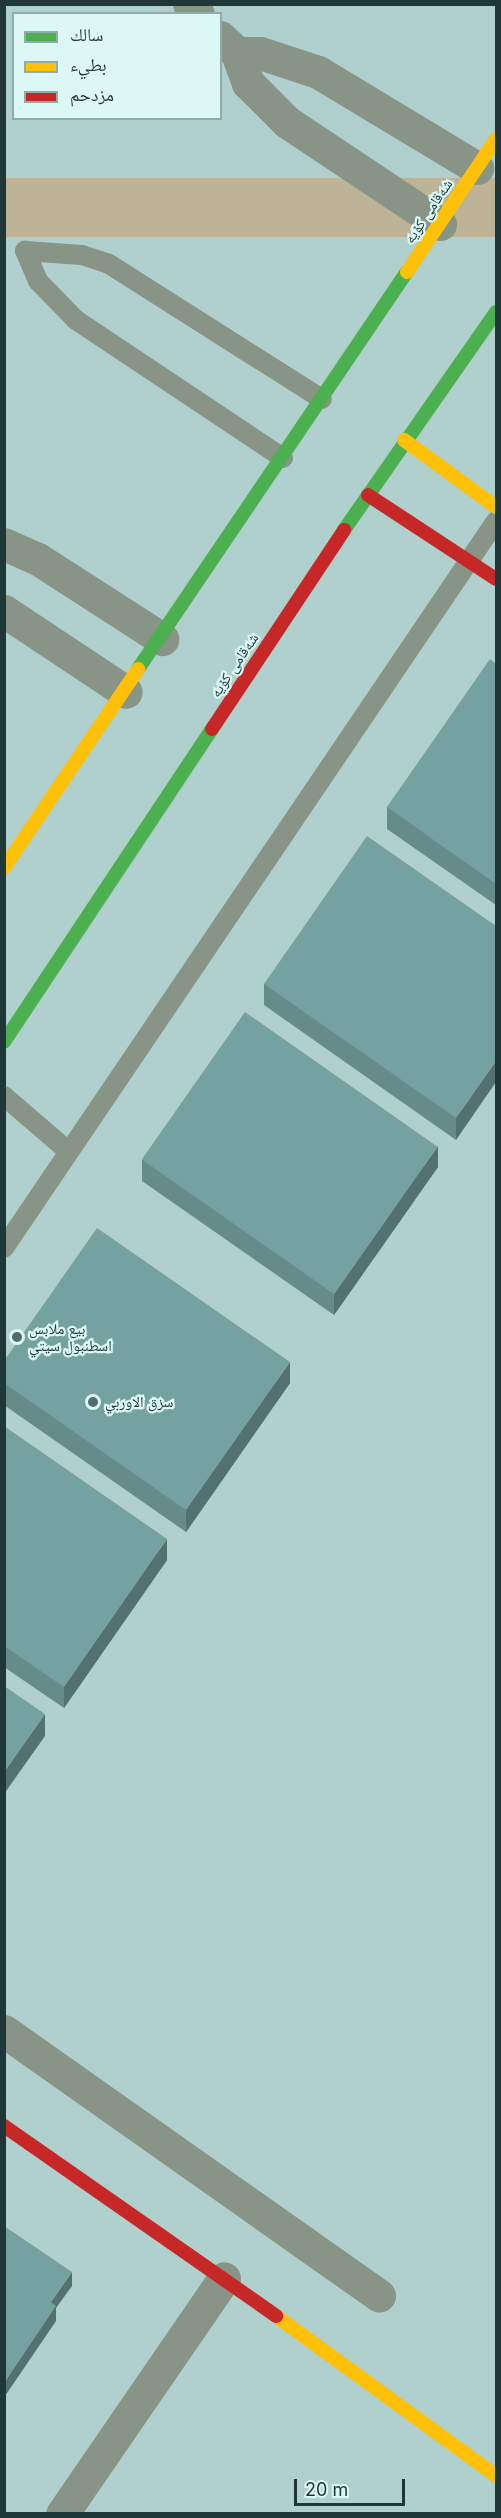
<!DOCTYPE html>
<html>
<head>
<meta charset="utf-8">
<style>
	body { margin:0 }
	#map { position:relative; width:501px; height:2518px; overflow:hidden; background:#afd0cd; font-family:Inter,"Noto Naskh Arabic",sans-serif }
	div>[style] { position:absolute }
	.green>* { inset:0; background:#bdb498; transform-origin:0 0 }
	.lane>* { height:20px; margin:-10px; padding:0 10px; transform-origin:10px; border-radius:10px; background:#889486 }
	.street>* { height:33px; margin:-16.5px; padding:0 16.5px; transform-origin:16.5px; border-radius:16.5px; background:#889486 }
	.fast>* { height:14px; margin:-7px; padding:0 7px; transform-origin:7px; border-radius:7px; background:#4caf50 }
	.slow>* { height:14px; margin:-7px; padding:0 7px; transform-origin:7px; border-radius:7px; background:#ffc107 }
	.jam>* { height:14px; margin:-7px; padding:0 7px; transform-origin:7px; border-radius:7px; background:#c62828 }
	.wall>* { inset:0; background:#658b8a }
	.shaded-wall>* { inset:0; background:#527170 }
	.building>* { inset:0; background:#75a2a0; transform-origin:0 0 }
	.dots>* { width:16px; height:16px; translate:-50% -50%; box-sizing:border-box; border:3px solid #dbf8f5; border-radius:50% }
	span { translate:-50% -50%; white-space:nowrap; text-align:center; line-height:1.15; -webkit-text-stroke:4.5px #dbf8f5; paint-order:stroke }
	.street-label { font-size:15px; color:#1f3736 }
	.poi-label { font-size:15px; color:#1f3736 }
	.left { translate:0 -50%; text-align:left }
	.frame { position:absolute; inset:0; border:6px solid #1f3736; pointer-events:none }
	.legend { position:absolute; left:12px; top:12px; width:210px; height:108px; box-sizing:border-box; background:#dbf8f5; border:2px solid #90aba9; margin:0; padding:8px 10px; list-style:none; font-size:18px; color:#1f3736 }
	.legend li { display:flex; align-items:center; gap:12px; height:30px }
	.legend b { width:30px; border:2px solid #90aba9 }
	.scale { position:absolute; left:294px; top:2479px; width:111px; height:27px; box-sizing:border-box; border:3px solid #1f3736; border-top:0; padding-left:8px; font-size:18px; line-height:21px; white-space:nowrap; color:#1f3736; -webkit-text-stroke:4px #dbf8f5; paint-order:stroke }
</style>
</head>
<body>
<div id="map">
	<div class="green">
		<i style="left:496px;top:178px;width:59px;height:879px;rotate:90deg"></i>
	</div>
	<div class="lane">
		<i style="left:283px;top:458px;width:249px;rotate:-146.3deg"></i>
		<i style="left:76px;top:320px;width:54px;rotate:-134.3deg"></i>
		<i style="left:38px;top:281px;width:33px;rotate:-113deg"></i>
		<i style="left:25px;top:251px;width:57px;rotate:4deg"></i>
		<i style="left:82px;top:255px;width:28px;rotate:18deg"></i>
		<i style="left:109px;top:264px;width:252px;rotate:32.4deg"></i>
		<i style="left:4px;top:1096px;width:84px;rotate:40.7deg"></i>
		<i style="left:4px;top:1248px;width:878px;rotate:-55.91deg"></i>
	</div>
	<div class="street">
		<i style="left:189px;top:4px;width:13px;rotate:48deg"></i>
		<i style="left:220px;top:37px;width:23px;rotate:43deg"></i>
		<i style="left:237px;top:53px;width:32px;rotate:70deg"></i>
		<i style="left:248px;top:83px;width:55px;rotate:45deg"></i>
		<i style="left:287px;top:122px;width:184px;rotate:33.7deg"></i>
		<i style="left:237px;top:53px;width:23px"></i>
		<i style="left:260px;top:53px;width:61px;rotate:18.1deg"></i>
		<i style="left:318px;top:72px;width:186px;rotate:31.1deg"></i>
		<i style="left:4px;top:544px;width:37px;rotate:24deg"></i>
		<i style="left:38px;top:559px;width:148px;rotate:32.8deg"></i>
		<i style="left:4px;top:611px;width:146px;rotate:33.6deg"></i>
		<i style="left:4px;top:2031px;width:459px;rotate:35.2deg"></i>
		<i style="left:62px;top:2514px;width:286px;rotate:-55.5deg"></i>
	</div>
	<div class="fast">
		<i style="left:344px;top:530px;width:266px;rotate:-55.1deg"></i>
		<i style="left:138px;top:669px;width:480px;rotate:-55.9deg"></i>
		<i style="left:4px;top:1042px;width:376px;rotate:-56.4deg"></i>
	</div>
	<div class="slow">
		<i style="left:407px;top:272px;width:160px;rotate:-56.2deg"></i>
		<i style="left:404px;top:440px;width:114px;rotate:36.1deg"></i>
		<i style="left:4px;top:868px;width:240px;rotate:-56deg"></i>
		<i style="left:276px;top:2316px;width:272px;rotate:36deg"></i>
	</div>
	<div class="jam">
		<i style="left:368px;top:495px;width:153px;rotate:33.3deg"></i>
		<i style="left:212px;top:729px;width:239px;rotate:-56.4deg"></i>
		<i style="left:4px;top:2126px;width:332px;rotate:34.9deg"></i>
	</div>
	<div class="wall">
		<i style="clip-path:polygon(496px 664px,496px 905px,387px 829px,387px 807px)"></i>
		<i style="clip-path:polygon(496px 926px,456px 1140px,264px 1005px,264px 984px)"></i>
		<i style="clip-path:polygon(142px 1160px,438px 1167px,334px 1315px,142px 1181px)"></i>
		<i style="clip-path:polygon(4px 1361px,290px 1383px,186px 1532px,4px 1405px)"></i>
		<i style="clip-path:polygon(4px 1426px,167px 1560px,64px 1708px,4px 1667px)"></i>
	</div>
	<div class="shaded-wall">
		<i style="clip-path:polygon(496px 1061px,496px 1082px,456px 1140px,456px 1118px)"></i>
		<i style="clip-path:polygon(438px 1146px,438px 1167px,334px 1315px,334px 1294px)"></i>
		<i style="clip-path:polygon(290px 1362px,290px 1383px,186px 1532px,186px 1510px)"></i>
		<i style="clip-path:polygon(167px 1539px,167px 1560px,64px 1708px,64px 1687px)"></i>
		<i style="clip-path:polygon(45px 1714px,45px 1736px,4px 1794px,4px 1772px)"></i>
		<i style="clip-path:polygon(72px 2272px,72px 2286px,56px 2308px,56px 2321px,5px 2396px,5px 2382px,51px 2302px)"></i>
	</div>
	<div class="building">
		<i style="clip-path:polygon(490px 659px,496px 664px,496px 884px,387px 807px)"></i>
		<i style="clip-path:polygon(367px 836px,496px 926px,496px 1061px,456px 1118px,264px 984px)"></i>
		<i style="left:245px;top:1012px;width:235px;height:180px;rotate:35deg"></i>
		<i style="clip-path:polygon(97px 1228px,290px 1362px,186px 1510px,4px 1383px,4px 1361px)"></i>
		<i style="clip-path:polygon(4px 1426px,167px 1539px,64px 1687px,4px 1646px)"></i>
		<i style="clip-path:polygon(4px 1686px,45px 1714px,4px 1772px)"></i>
		<i style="clip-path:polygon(4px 2226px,72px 2272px,51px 2302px,56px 2306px,5px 2382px)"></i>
	</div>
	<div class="dots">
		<i style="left:17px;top:1337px;background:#516d6b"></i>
		<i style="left:93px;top:1402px;background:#516d6b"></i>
	</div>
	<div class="street-label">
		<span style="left:428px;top:211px;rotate:-56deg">شەقامی کۆیە</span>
		<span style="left:234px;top:665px;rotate:-56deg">شەقامی کۆیە</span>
	</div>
	<div class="poi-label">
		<span class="left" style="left:29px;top:1337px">بيع ملابس<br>اسطنبول سيتي</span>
		<span class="left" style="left:105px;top:1402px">سزق الاوربي</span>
	</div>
	<div class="frame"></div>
	<ul class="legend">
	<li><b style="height:8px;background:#4caf50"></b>سالك</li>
	<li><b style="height:8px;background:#ffc107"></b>بطيء</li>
	<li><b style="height:8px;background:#c62828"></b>مزدحم</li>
	</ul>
	<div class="scale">20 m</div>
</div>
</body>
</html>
